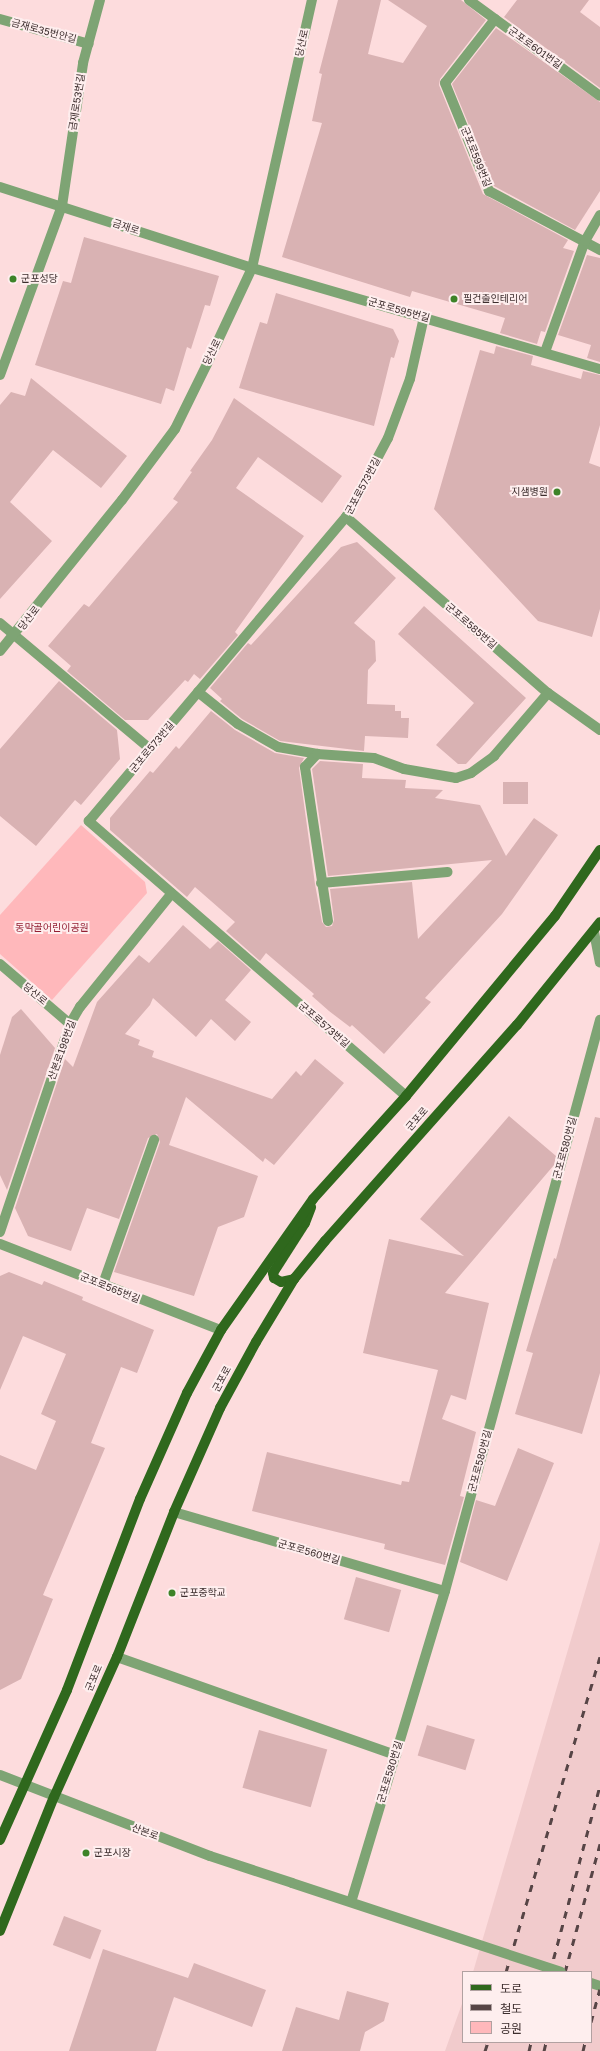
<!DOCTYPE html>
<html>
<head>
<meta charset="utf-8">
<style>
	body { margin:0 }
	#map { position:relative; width:600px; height:2051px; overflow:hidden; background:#fddcdd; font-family:"Golos Text","Noto Sans KR",sans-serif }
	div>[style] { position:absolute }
	.built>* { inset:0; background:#f1cbcc }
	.green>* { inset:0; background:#ffb8bb }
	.building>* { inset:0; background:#d9b2b3; transform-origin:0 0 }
	.minor>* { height:10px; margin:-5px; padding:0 5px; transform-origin:5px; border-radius:5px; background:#7ea474 }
	.major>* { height:10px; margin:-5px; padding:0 5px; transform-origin:5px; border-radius:5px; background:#2f681d }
	.rail>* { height:3px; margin-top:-1.5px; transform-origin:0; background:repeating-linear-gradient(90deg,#574546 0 7px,transparent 0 14px) }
	.minor-bridge>* { height:10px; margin:-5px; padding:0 5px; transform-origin:5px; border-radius:5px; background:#7ea474 }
	.dots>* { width:11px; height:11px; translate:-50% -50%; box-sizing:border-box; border:2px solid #feeeee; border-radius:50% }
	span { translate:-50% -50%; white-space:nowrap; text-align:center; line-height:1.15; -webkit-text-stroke:4px #feeeee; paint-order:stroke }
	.street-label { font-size:10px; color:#3d2e2e }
	.poi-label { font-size:10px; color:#3d2e2e }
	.left { translate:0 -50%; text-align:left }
	.right { translate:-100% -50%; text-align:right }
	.park-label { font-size:10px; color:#931f33 }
	.legend { position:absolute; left:462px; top:1971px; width:130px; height:72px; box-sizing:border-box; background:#feeeee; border:1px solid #b1a1a1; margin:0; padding:5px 7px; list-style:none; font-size:12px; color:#3d2e2e }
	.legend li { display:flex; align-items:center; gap:8px; height:20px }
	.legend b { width:20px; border:1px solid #b1a1a1 }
</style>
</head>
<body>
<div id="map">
	<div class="built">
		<i style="clip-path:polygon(600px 1541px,600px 2051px,445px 2051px,463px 2001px,463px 2042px,591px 2042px,591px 1972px,473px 1972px)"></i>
	</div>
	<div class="green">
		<i style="clip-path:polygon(81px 825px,145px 882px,147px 893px,52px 1000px,0 954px,0 915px)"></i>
	</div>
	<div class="building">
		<i style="clip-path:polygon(338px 0,381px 0,368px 54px,403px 63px,427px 26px,388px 0,461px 0,486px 20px,440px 79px,439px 85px,483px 194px,568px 240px,563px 248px,574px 251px,545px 332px,541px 331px,537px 344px,500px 333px,505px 318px,412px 291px,410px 297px,282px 257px,322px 123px,312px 121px,322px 74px,319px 73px)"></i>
		<i style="clip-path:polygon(517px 0,589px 0,580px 12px,600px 27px,600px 88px,504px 17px)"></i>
		<i style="clip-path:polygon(496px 28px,600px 102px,600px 191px,575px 230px,494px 186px,452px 84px)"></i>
		<i style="clip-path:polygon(84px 237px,219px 276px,210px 306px,205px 305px,191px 349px,187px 347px,174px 391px,166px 388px,161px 404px,35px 365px,63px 281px,71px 283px)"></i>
		<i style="clip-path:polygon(587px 255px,600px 258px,600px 362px,587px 358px,591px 345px,558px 335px)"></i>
		<i style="clip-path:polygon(276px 293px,393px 329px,399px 341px,394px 358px,391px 357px,374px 426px,239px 388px,260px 322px,267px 324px)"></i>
		<i style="clip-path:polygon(496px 346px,533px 356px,531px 365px,581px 379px,583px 371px,600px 375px,600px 425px,589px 463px,600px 467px,600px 609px,592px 637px,538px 621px,434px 509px,480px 350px,494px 354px)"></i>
		<i style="clip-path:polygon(31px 378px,127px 456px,101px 488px,53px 450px,10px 502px,52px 541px,0 599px,0 405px,11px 392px,25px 396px)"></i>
		<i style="clip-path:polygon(234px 398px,342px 476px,322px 503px,258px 457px,236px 488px,304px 536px,235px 632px,238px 635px,200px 679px,194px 674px,188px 682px,185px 680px,148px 720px,125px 720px,67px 671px,71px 666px,48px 646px,84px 604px,89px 607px,178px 502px,173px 499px,192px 472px,190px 471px,212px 440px)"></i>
		<i style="clip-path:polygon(357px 542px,396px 578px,354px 623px,375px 641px,376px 661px,368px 670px,367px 704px,395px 705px,395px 711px,401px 711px,401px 718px,409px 718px,408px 738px,365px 736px,364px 751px,280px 741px,242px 719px,220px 701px,222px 699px,210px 688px,248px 643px,251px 645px,341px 547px)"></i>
		<i style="clip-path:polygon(424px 606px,526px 698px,466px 764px,458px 764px,436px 745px,474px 703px,398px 634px)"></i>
		<i style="clip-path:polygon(59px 681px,117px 730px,120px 759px,81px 805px,75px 800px,36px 846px,0 816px,0 749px)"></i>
		<i style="clip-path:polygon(211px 711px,235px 730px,275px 753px,304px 758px,299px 768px,315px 884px,322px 922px,326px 927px,332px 926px,334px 920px,330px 889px,412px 882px,418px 939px,492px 860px,328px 876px,312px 769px,320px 761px,363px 764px,362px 778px,406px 780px,405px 788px,443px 790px,435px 798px,480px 805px,506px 856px,534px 818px,558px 835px,502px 914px,425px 998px,431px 1002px,384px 1054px,352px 1025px,350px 1027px,329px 1011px,312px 996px,314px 994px,266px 953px,260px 961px,226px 931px,235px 922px,195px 887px,187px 897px,110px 830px,110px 818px,150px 771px,153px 773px,176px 746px,179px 749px)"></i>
		<i style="left:503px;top:782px;width:25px;height:22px"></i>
		<i style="clip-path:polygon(183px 925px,210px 949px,218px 941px,251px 970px,225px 1000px,251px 1022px,235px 1041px,211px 1019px,196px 1037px,153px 998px,150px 1005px,125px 1034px,140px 1040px,138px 1045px,154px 1051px,152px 1057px,272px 1099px,296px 1071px,301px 1076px,315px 1059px,344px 1083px,274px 1165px,265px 1158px,263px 1162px,186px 1097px,169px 1145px,258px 1176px,244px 1217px,218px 1227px,194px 1296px,114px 1272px,160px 1142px,157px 1134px,148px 1138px,119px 1219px,87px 1208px,71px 1251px,28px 1236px,15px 1208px,65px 1059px,73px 1067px,97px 1002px,139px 955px,149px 963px)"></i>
		<i style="clip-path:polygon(21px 1009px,55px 1048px,7px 1190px,0 1175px,0 1055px,12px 1017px)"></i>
		<i style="clip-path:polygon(509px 1116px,556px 1156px,554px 1165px,445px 1293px,489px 1303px,466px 1400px,451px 1395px,442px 1419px,476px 1432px,460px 1496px,464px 1497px,445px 1565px,384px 1549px,385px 1544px,252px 1511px,267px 1452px,401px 1485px,402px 1481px,409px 1482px,438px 1370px,363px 1353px,389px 1239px,464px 1256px,420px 1219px)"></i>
		<i style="clip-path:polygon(595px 1117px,600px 1118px,600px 1373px,582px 1434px,515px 1414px,533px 1353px,526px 1351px,554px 1258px,556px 1259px)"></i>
		<i style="clip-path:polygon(9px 1272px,42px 1285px,44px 1281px,83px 1297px,82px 1300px,154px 1330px,137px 1373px,121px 1367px,91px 1443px,105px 1448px,43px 1595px,53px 1599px,21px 1679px,0 1690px,0 1455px,36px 1470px,56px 1421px,41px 1414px,66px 1354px,23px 1336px,0 1390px,0 1276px)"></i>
		<i style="clip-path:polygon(518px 1448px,554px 1463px,507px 1581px,460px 1562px,476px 1500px,495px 1506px)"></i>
		<i style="left:356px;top:1577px;width:47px;height:44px;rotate:16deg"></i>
		<i style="left:427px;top:1725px;width:50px;height:32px;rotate:17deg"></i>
		<i style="left:259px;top:1730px;width:71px;height:60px;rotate:16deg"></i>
		<i style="left:64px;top:1916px;width:40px;height:31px;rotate:21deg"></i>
		<i style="clip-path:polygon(103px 1949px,188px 1978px,194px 1963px,266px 1990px,252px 2027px,174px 1997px,156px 2051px,69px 2051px)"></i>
		<i style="clip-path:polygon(347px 1991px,389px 2003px,384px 2021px,365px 2032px,360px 2051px,282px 2051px,296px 2007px,339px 2020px)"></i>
	</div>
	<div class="minor">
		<i style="left:469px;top:0;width:162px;rotate:36.2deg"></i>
		<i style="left:0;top:19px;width:92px;rotate:15.7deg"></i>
		<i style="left:495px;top:19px;width:81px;rotate:128deg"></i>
		<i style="left:445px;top:83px;width:117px;rotate:67.8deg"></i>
		<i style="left:489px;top:191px;width:126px;rotate:28deg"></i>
		<i style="left:0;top:187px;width:265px;rotate:17.8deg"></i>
		<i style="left:252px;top:268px;width:362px;rotate:16.2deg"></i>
		<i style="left:545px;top:352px;width:118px;rotate:-70.2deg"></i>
		<i style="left:585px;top:241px;width:30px;rotate:-60deg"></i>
		<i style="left:0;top:375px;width:180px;rotate:-69.9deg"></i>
		<i style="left:62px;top:206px;width:145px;rotate:-81.6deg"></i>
		<i style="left:83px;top:63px;width:65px;rotate:-74.9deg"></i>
		<i style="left:346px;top:517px;width:268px;rotate:41.1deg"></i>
		<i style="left:548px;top:693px;width:64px;rotate:35.4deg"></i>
		<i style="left:0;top:623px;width:196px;rotate:40deg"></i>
		<i style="left:0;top:651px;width:194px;rotate:-51.1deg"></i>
		<i style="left:122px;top:500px;width:89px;rotate:-53.3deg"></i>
		<i style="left:175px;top:429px;width:72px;rotate:-63.8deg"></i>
		<i style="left:207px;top:364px;width:106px;rotate:-64.9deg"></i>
		<i style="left:252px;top:268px;width:275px;rotate:-77.4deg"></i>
		<i style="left:198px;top:692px;width:51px;rotate:38.7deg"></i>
		<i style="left:238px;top:724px;width:46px;rotate:29.9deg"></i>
		<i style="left:278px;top:747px;width:40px;rotate:10deg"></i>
		<i style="left:321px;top:883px;width:127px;rotate:-5deg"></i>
		<i style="left:328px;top:921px;width:156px;rotate:-98.5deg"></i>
		<i style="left:305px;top:767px;width:18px;rotate:-47deg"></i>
		<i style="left:317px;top:754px;width:57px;rotate:4deg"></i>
		<i style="left:374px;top:758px;width:32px;rotate:20deg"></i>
		<i style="left:404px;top:769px;width:53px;rotate:9.8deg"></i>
		<i style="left:456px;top:778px;width:16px;rotate:-18deg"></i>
		<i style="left:471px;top:773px;width:29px;rotate:-36deg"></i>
		<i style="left:494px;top:756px;width:83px;rotate:-49.4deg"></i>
		<i style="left:594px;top:932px;width:31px;rotate:79deg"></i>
		<i style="left:0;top:964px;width:92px;rotate:40.6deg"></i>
		<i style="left:406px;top:1096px;width:420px;rotate:-139.1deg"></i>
		<i style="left:89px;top:821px;width:398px;rotate:-49.8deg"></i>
		<i style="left:346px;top:517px;width:89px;rotate:-62deg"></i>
		<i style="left:388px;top:438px;width:63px;rotate:-69.6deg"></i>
		<i style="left:410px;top:379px;width:64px;rotate:-77.3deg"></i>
		<i style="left:0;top:1232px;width:219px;rotate:-71.4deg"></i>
		<i style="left:70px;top:1024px;width:20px;rotate:-60deg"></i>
		<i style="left:80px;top:1007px;width:146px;rotate:-51.1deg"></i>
		<i style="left:0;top:1244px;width:237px;rotate:21.3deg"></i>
		<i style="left:103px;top:1284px;width:153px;rotate:-70.5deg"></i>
		<i style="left:174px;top:1512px;width:282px;rotate:16.3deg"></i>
		<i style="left:117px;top:1657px;width:296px;rotate:19.4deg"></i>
		<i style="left:0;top:1775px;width:225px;rotate:21.1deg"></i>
		<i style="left:210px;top:1856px;width:86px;rotate:18.2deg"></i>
		<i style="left:352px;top:1899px;width:322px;rotate:-73.2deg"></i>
		<i style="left:445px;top:1591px;width:592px;rotate:-74.81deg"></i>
		<i style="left:591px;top:1983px;width:9px;rotate:18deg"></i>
	</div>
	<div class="major">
		<i style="left:294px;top:1279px;width:13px;rotate:167deg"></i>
		<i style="left:281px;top:1282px;width:8px;rotate:-150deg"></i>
		<i style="left:274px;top:1278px;width:5px;rotate:-101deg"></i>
		<i style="left:273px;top:1273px;width:59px;rotate:-57.4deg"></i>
		<i style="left:305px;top:1223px;width:17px;rotate:-69deg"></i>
		<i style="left:0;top:1840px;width:164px;rotate:-65.9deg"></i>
		<i style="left:67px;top:1690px;width:204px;rotate:-69.1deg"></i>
		<i style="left:140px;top:1499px;width:116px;rotate:-66.1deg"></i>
		<i style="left:187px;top:1393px;width:72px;rotate:-61.6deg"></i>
		<i style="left:221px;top:1330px;width:160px;rotate:-54.9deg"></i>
		<i style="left:313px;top:1199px;width:139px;rotate:-47.9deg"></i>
		<i style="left:406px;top:1096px;width:234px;rotate:-50.4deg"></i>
		<i style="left:555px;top:916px;width:80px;rotate:-55.7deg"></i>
		<i style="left:0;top:1931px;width:144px;rotate:-68.1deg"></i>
		<i style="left:54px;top:1797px;width:154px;rotate:-65.8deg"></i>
		<i style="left:117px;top:1657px;width:156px;rotate:-68.5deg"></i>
		<i style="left:174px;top:1512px;width:114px;rotate:-66.1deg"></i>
		<i style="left:220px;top:1408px;width:75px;rotate:-61.4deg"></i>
		<i style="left:256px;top:1342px;width:74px;rotate:-58.9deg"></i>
		<i style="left:294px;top:1279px;width:49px;rotate:-50.8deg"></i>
		<i style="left:325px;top:1241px;width:289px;rotate:-48.4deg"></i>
		<i style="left:517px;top:1025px;width:132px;rotate:-51.1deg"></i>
	</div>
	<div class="rail">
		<i style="left:506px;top:1972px;width:329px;rotate:-73.4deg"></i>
		<i style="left:550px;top:1972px;width:193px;rotate:-75deg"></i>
		<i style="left:565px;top:1972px;width:133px;rotate:-74.7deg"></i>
		<i style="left:591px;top:2022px;width:34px;rotate:-75deg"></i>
		<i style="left:485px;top:2051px;width:9px;rotate:-72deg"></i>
		<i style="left:529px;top:2051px;width:9px;rotate:-77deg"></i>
		<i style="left:544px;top:2051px;width:9px;rotate:-77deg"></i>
		<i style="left:583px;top:2051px;width:9px;rotate:-77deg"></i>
	</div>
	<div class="minor-bridge">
		<i style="left:292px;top:1883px;width:283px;rotate:18.3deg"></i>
	</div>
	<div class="dots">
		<i style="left:13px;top:279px;background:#3d8328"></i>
		<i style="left:454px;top:299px;background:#3d8328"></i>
		<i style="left:557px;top:492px;background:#3d8328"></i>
		<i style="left:172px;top:1593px;background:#3d8328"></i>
		<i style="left:86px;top:1853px;background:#3d8328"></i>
	</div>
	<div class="street-label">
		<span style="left:44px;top:31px;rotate:15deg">금재로35번안길</span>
		<span style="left:302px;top:43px;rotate:-78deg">당산로</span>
		<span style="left:535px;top:48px;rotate:36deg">군포로601번길</span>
		<span style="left:77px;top:102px;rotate:-81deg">금재로53번길</span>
		<span style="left:476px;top:157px;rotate:68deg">군포로599번길</span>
		<span style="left:126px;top:227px;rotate:18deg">금재로</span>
		<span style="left:399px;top:310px;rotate:16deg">군포로595번길</span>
		<span style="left:212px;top:352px;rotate:-64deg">당산로</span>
		<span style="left:363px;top:486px;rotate:-62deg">군포로573번길</span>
		<span style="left:29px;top:618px;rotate:-52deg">당산로</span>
		<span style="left:471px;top:626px;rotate:41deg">군포로585번길</span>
		<span style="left:152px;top:747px;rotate:-50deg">군포로573번길</span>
		<span style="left:35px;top:994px;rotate:40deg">당산로</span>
		<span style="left:324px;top:1025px;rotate:41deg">군포로573번길</span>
		<span style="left:62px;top:1050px;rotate:-70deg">산본로198번길</span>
		<span style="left:417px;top:1119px;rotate:-49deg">군포로</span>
		<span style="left:565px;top:1148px;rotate:-75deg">군포로580번길</span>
		<span style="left:110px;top:1288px;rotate:22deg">군포로565번길</span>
		<span style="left:222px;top:1379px;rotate:-61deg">군포로</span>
		<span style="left:480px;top:1461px;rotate:-75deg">군포로580번길</span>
		<span style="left:309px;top:1552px;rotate:16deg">군포로560번길</span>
		<span style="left:94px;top:1678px;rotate:-67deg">군포로</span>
		<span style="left:390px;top:1772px;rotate:-73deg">군포로580번길</span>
		<span style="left:145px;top:1832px;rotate:20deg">산본로</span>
	</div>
	<div class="poi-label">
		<span class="left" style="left:21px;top:279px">군포성당</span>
		<span class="left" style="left:463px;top:299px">필건출인테리어</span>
		<span class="right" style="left:548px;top:492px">지샘병원</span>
		<span class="left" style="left:180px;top:1593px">군포중학교</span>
		<span class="left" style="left:94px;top:1853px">군포시장</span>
	</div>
	<div class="park-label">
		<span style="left:52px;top:928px">동막골어린이공원</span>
	</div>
	<ul class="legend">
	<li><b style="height:5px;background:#2f681d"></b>도로</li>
	<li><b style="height:5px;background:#574546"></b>철도</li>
	<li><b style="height:11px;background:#ffb8bb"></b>공원</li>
	</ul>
</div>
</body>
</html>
